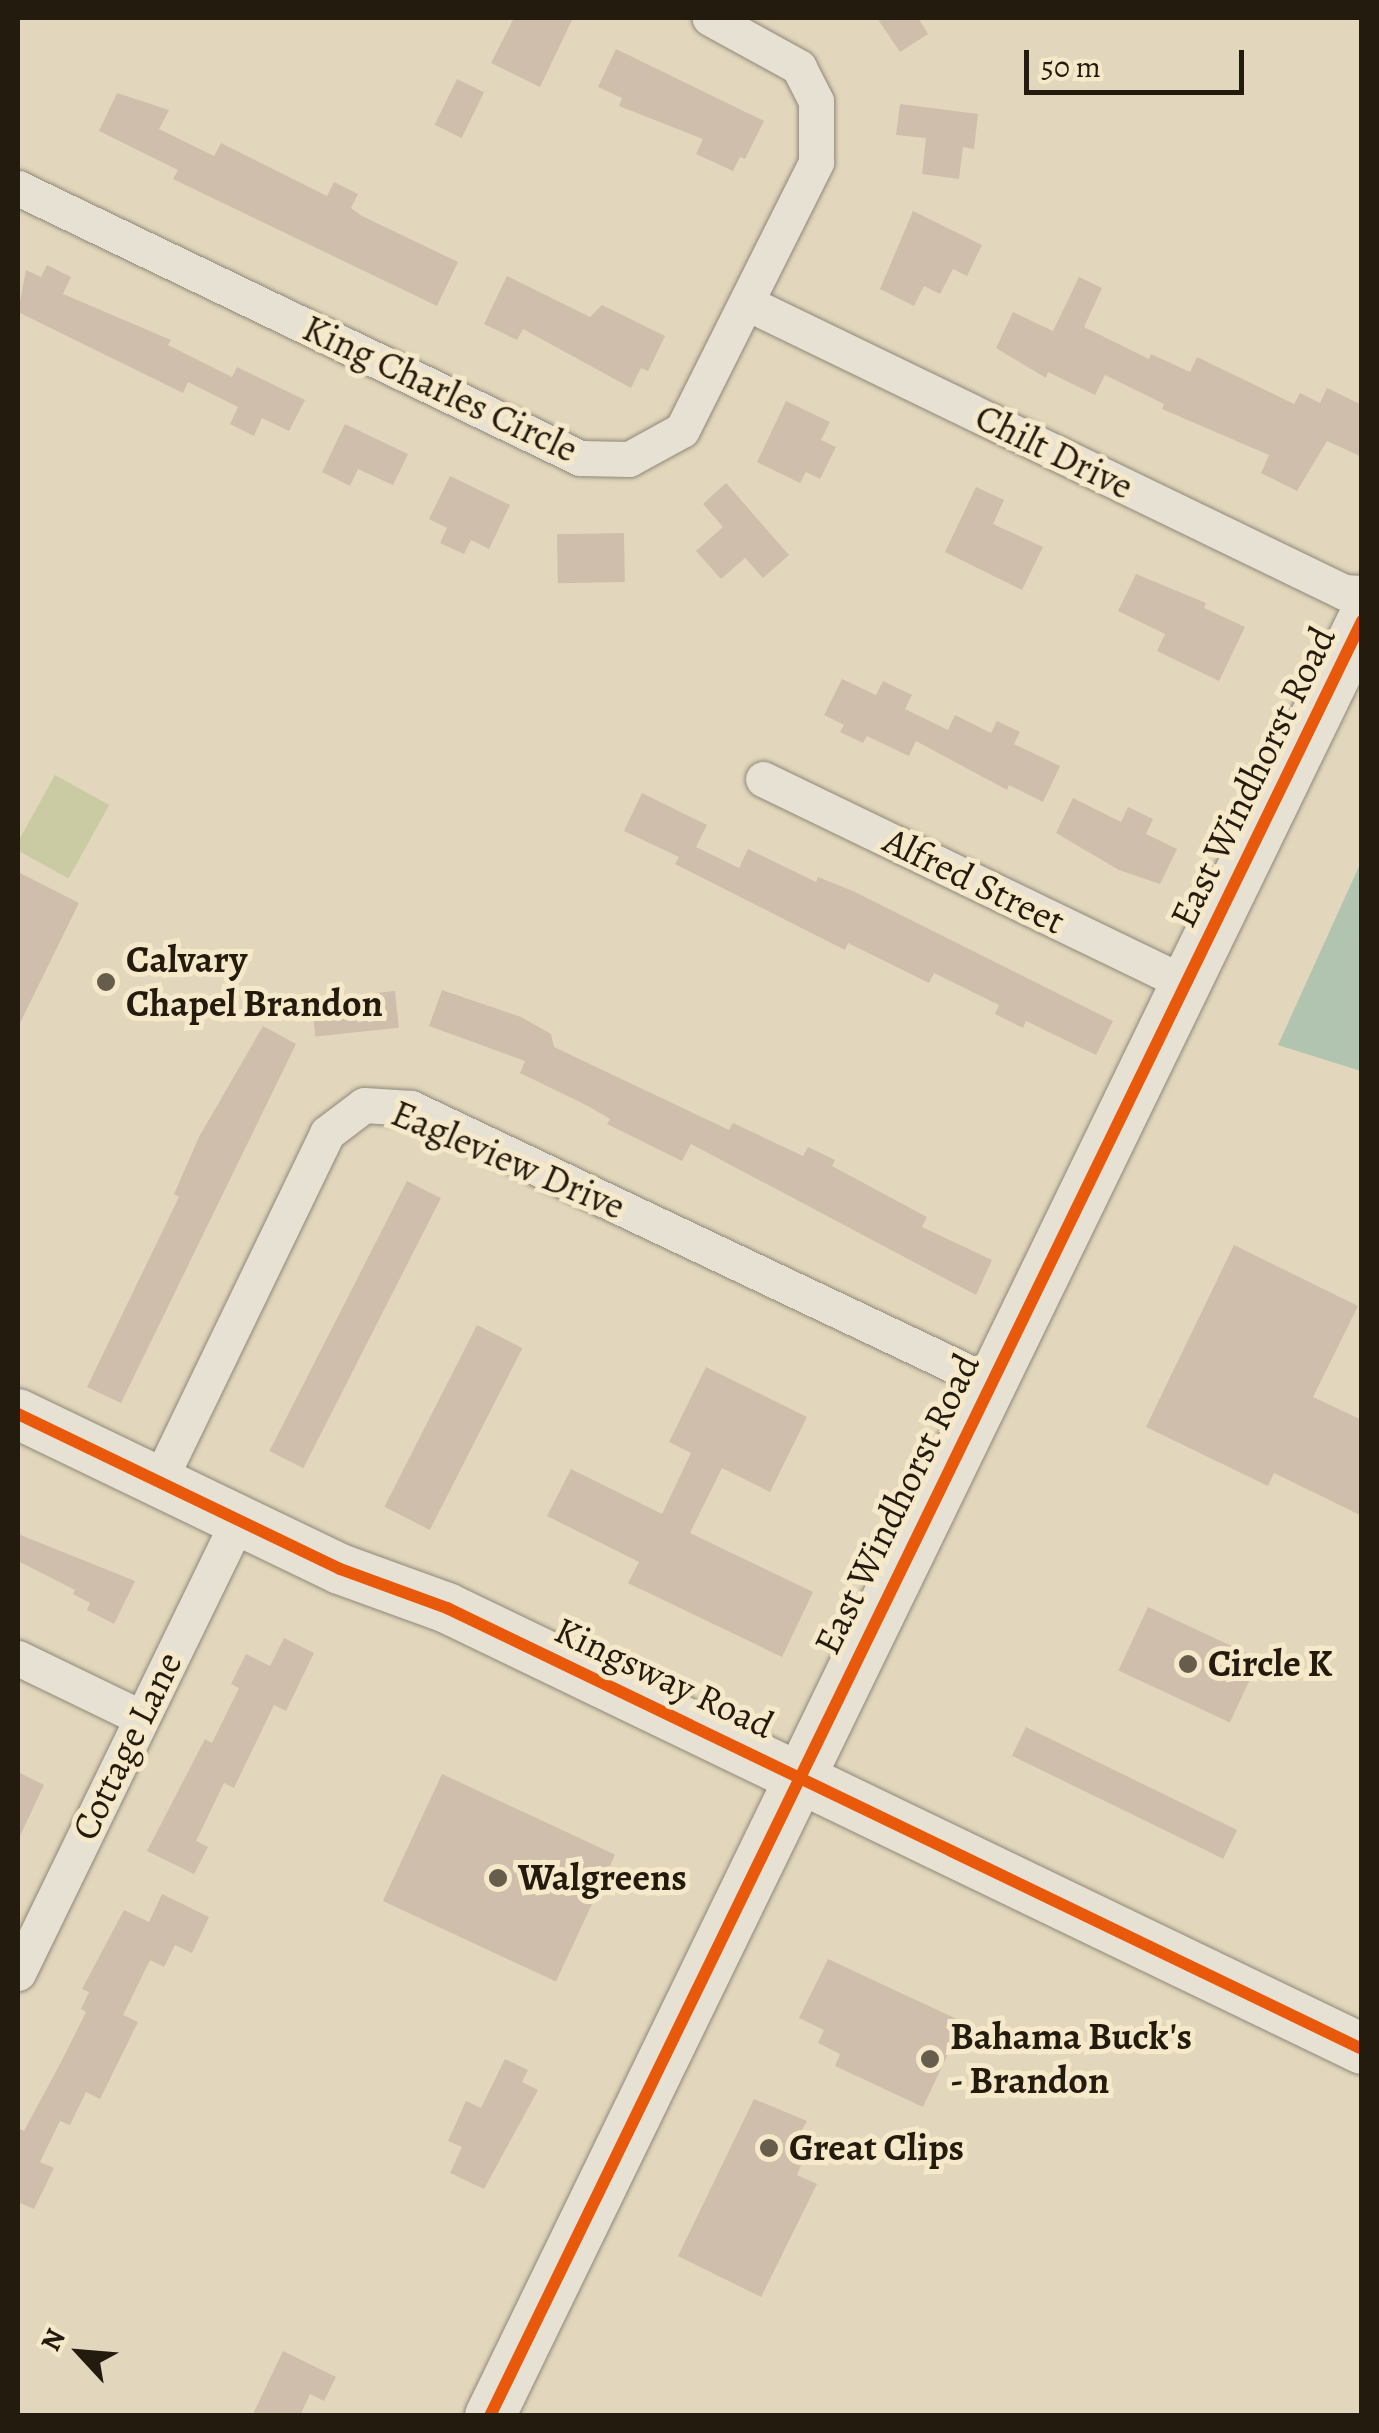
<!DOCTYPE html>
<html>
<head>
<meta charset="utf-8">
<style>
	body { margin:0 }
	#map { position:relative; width:1379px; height:2433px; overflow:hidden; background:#e2d7bc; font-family:Alegreya,serif }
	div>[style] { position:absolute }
	.green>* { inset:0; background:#cacba2; transform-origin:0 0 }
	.water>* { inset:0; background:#b0c4af }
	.building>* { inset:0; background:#cebeab; transform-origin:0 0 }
	.roads { filter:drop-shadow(0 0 2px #908878) drop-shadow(0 0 2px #908878) }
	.street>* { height:35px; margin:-17.5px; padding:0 17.5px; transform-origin:17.5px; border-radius:17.5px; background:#e7e1d4 }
	.secondary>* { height:50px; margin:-25px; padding:0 25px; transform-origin:25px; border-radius:25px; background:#e7e1d4 }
	.cycleway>* { height:12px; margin:-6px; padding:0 6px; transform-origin:6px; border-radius:6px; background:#e8590c }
	.dots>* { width:28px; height:28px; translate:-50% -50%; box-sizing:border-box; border:5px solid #f6e9ca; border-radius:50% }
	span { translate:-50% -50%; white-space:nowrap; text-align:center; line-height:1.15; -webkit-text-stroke:10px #f6e9ca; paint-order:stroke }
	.street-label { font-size:38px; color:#241b0f }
	.poi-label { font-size:38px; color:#241b0f; font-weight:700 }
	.left { translate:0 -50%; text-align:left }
	.frame { position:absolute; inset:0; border:20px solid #241b0f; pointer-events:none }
	.north { position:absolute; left:30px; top:2303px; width:100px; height:100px; -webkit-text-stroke:8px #f6e9ca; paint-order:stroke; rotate:296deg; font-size:28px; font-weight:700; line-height:40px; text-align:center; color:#241b0f }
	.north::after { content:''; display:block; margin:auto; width:35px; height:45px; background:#241b0f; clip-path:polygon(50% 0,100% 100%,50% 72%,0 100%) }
	.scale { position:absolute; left:1024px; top:50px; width:220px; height:45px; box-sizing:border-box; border:5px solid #241b0f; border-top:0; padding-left:12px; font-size:30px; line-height:35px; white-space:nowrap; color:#241b0f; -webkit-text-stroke:8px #f6e9ca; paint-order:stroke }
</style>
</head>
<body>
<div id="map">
	<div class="green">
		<i style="left:55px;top:775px;width:62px;height:84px;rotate:29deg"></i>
	</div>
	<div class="water">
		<i style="clip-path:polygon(1361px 862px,1361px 1071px,1278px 1045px)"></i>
	</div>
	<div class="building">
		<i style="clip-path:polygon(514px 18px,573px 18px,540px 87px,491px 63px)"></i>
		<i style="clip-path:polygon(877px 18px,918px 18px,928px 34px,900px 52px)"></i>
		<i style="clip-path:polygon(616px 49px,764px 121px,745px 159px,740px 157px,733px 171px,696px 154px,703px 139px,619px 106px,622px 98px,598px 87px)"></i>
		<i style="left:457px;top:79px;width:30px;height:51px;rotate:26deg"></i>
		<i style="clip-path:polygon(117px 93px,169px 110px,159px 129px,214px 156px,221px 143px,327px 196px,334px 182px,358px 194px,351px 208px,362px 216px,458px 262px,437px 306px,173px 179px,178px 170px,99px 131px)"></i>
		<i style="clip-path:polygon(900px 104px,978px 114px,974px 149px,963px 147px,959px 179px,922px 174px,926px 138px,896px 135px)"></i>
		<i style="clip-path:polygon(913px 211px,982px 245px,967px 276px,953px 269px,940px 294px,924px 286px,914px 306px,880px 289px)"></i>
		<i style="clip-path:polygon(47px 265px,71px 277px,63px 294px,171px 340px,168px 345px,232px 377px,237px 367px,305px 400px,289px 431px,262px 418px,254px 436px,230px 424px,238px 407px,188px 382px,183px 393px,18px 312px,26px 270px,41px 277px)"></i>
		<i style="clip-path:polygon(507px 276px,590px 317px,602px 305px,665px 336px,648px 371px,641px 368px,631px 388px,523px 329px,517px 340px,484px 324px)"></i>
		<i style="clip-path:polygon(1079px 277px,1102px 288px,1084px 327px,1149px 359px,1151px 354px,1190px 372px,1197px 357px,1294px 404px,1300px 393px,1320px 403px,1327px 388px,1362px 405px,1362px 457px,1327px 441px,1297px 491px,1261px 473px,1269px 455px,1162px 409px,1164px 404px,1105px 375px,1095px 395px,1048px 372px,1046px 378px,996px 348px,1013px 312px,1053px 331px)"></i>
		<i style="clip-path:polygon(786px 401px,830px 422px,821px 440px,836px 447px,820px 479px,806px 472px,800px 483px,757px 462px)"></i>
		<i style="clip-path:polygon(345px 424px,408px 454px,393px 485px,358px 469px,350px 486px,322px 472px)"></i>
		<i style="clip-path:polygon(450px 476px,510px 505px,489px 549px,471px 540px,464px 554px,440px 543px,447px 528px,429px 519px)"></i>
		<i style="clip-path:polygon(726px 483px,789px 555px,763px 578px,745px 558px,721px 579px,696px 551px,723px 527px,703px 504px)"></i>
		<i style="clip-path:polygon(976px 487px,1004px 500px,993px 524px,1043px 547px,1022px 590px,945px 552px)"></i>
		<i style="left:624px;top:533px;width:49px;height:67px;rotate:89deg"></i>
		<i style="clip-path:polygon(1136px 574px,1206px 603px,1204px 608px,1245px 627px,1219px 681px,1157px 651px,1165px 634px,1118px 611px)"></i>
		<i style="clip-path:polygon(842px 679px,876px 695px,883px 681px,912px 695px,905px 709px,948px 730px,955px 715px,991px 733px,997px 721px,1020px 732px,1014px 744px,1060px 766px,1043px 802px,1009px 785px,1007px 790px,916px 741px,909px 756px,867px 736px,863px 743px,840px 732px,844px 725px,824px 715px)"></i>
		<i style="clip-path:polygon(642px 793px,707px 825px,696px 847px,739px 868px,748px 849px,816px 882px,818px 877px,853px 891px,1113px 1021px,1096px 1055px,1026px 1021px,1023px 1028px,995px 1014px,999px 1005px,934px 973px,929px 983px,848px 943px,845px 950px,675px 864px,679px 857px,624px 831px)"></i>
		<i style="clip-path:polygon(1073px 798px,1121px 822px,1128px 807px,1153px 819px,1146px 834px,1177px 849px,1160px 884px,1119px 870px,1056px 833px)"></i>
		<i style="clip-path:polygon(18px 872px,79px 903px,18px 1027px)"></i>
		<i style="clip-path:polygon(442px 990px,521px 1017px,551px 1034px,554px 1047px,729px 1130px,733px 1123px,803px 1156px,808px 1147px,835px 1160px,832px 1166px,927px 1217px,922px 1227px,992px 1260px,976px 1295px,691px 1144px,682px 1161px,607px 1124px,610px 1119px,588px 1106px,520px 1073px,525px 1061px,429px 1026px)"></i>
		<i style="left:395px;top:991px;width:37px;height:84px;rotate:84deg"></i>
		<i style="clip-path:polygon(263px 1026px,296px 1044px,121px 1403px,87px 1387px,179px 1197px,174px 1194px,199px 1137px)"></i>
		<i style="left:407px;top:1181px;width:38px;height:303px;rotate:27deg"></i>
		<i style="clip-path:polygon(1234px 1245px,1358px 1306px,1313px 1397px,1362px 1420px,1362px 1516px,1274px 1473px,1268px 1486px,1146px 1427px)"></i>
		<i style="left:477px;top:1325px;width:51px;height:204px;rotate:27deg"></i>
		<i style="clip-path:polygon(706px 1367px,807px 1417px,770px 1492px,722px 1468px,690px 1533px,813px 1592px,782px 1657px,628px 1583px,639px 1562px,547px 1516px,571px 1469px,662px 1514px,691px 1453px,669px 1442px)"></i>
		<i style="clip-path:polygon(18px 1534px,135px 1581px,114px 1624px,87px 1610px,90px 1603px,73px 1594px,75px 1590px,18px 1561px)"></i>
		<i style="left:1148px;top:1607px;width:123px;height:70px;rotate:25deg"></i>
		<i style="clip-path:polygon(284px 1638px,314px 1653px,286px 1711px,274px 1705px,234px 1788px,224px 1783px,196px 1841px,208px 1847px,194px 1874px,147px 1851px,205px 1739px,212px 1743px,239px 1688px,231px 1684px,246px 1654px,270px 1666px)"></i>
		<i style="left:1026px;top:1727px;width:235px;height:32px;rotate:26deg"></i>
		<i style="clip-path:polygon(18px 1772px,44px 1785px,18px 1840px)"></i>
		<i style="left:442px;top:1774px;width:191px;height:140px;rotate:25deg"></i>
		<i style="clip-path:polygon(162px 1894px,209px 1917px,192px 1953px,175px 1945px,164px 1967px,150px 1960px,123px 2015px,138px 2022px,100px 2099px,86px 2092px,70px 2125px,60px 2121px,40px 2162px,54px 2168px,34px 2209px,20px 2203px,18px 2208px,18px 2128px,24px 2131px,60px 2064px,86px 2012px,81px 2009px,89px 1992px,82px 1989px,124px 1910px,149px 1922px)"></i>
		<i style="clip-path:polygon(828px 1959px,963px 2022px,923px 2107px,835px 2066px,840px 2054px,818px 2043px,824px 2030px,799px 2018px)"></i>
		<i style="clip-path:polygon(505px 2059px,528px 2070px,522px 2082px,538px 2090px,484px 2189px,450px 2173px,462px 2147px,448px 2141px,466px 2101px,481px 2108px)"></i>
		<i style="clip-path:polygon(754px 2099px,807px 2121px,794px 2144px,807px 2150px,797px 2175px,817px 2184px,761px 2297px,678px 2256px)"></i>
		<i style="clip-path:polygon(283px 2351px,336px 2377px,324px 2401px,310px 2394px,300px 2416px,252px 2416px)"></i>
	</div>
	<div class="roads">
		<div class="street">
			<i style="left:18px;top:188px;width:623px;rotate:25.66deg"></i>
			<i style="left:580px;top:458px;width:49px;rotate:1.2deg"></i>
			<i style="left:629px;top:459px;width:60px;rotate:-28.7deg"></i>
			<i style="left:682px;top:430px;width:300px;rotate:-63.4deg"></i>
			<i style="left:816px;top:162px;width:61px;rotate:-90deg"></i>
			<i style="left:816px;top:101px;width:38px;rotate:-117deg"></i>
			<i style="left:799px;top:67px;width:102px;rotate:-151.2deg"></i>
			<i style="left:749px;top:304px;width:661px;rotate:25.83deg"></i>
			<i style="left:1344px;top:592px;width:18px;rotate:3deg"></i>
			<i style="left:763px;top:779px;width:469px;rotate:25.8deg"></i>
			<i style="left:159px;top:1481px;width:386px;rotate:-64.2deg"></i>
			<i style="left:327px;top:1133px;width:46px;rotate:-37.1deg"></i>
			<i style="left:364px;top:1105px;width:47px;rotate:3.7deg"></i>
			<i style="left:411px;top:1108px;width:640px;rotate:25.36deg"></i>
			<i style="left:18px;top:1658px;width:136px;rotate:25.8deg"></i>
			<i style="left:18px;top:1973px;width:503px;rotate:-64.05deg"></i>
		</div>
		<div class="secondary">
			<i style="left:18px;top:1414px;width:357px;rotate:25.7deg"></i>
			<i style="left:340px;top:1569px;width:114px;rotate:20deg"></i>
			<i style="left:447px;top:1608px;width:1016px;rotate:25.73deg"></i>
			<i style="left:490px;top:2416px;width:1996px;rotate:-64.09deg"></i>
		</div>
	</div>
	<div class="cycleway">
		<i style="left:18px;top:1414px;width:357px;rotate:25.7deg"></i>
		<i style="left:340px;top:1569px;width:114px;rotate:20deg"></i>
		<i style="left:447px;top:1608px;width:1016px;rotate:25.73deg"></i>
		<i style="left:490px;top:2416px;width:1996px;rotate:-64.09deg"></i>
	</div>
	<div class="dots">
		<i style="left:106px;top:982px;background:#665d4c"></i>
		<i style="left:1188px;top:1664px;background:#665d4c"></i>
		<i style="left:498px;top:1878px;background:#665d4c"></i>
		<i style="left:930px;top:2059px;background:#665d4c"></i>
		<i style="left:769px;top:2148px;background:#665d4c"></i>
	</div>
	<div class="street-label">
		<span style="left:440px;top:389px;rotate:25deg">King Charles Circle</span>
		<span style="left:1054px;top:452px;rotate:26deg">Chilt Drive</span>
		<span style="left:1253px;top:777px;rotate:-64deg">East Windhorst Road</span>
		<span style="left:974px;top:881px;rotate:26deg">Alfred Street</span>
		<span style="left:508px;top:1160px;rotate:23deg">Eagleview Drive</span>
		<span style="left:897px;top:1504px;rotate:-64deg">East Windhorst Road</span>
		<span style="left:664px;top:1678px;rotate:25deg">Kingsway Road</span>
		<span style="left:127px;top:1746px;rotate:-64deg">Cottage Lane</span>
	</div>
	<div class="poi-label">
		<span class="left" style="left:126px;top:982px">Calvary<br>Chapel Brandon</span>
		<span class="left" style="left:1208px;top:1664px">Circle K</span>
		<span class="left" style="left:518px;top:1878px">Walgreens</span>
		<span class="left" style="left:950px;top:2059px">Bahama Buck's<br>- Brandon</span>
		<span class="left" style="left:789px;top:2148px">Great Clips</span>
	</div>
	<div class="frame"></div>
	<div class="north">N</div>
	<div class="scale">50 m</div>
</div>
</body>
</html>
